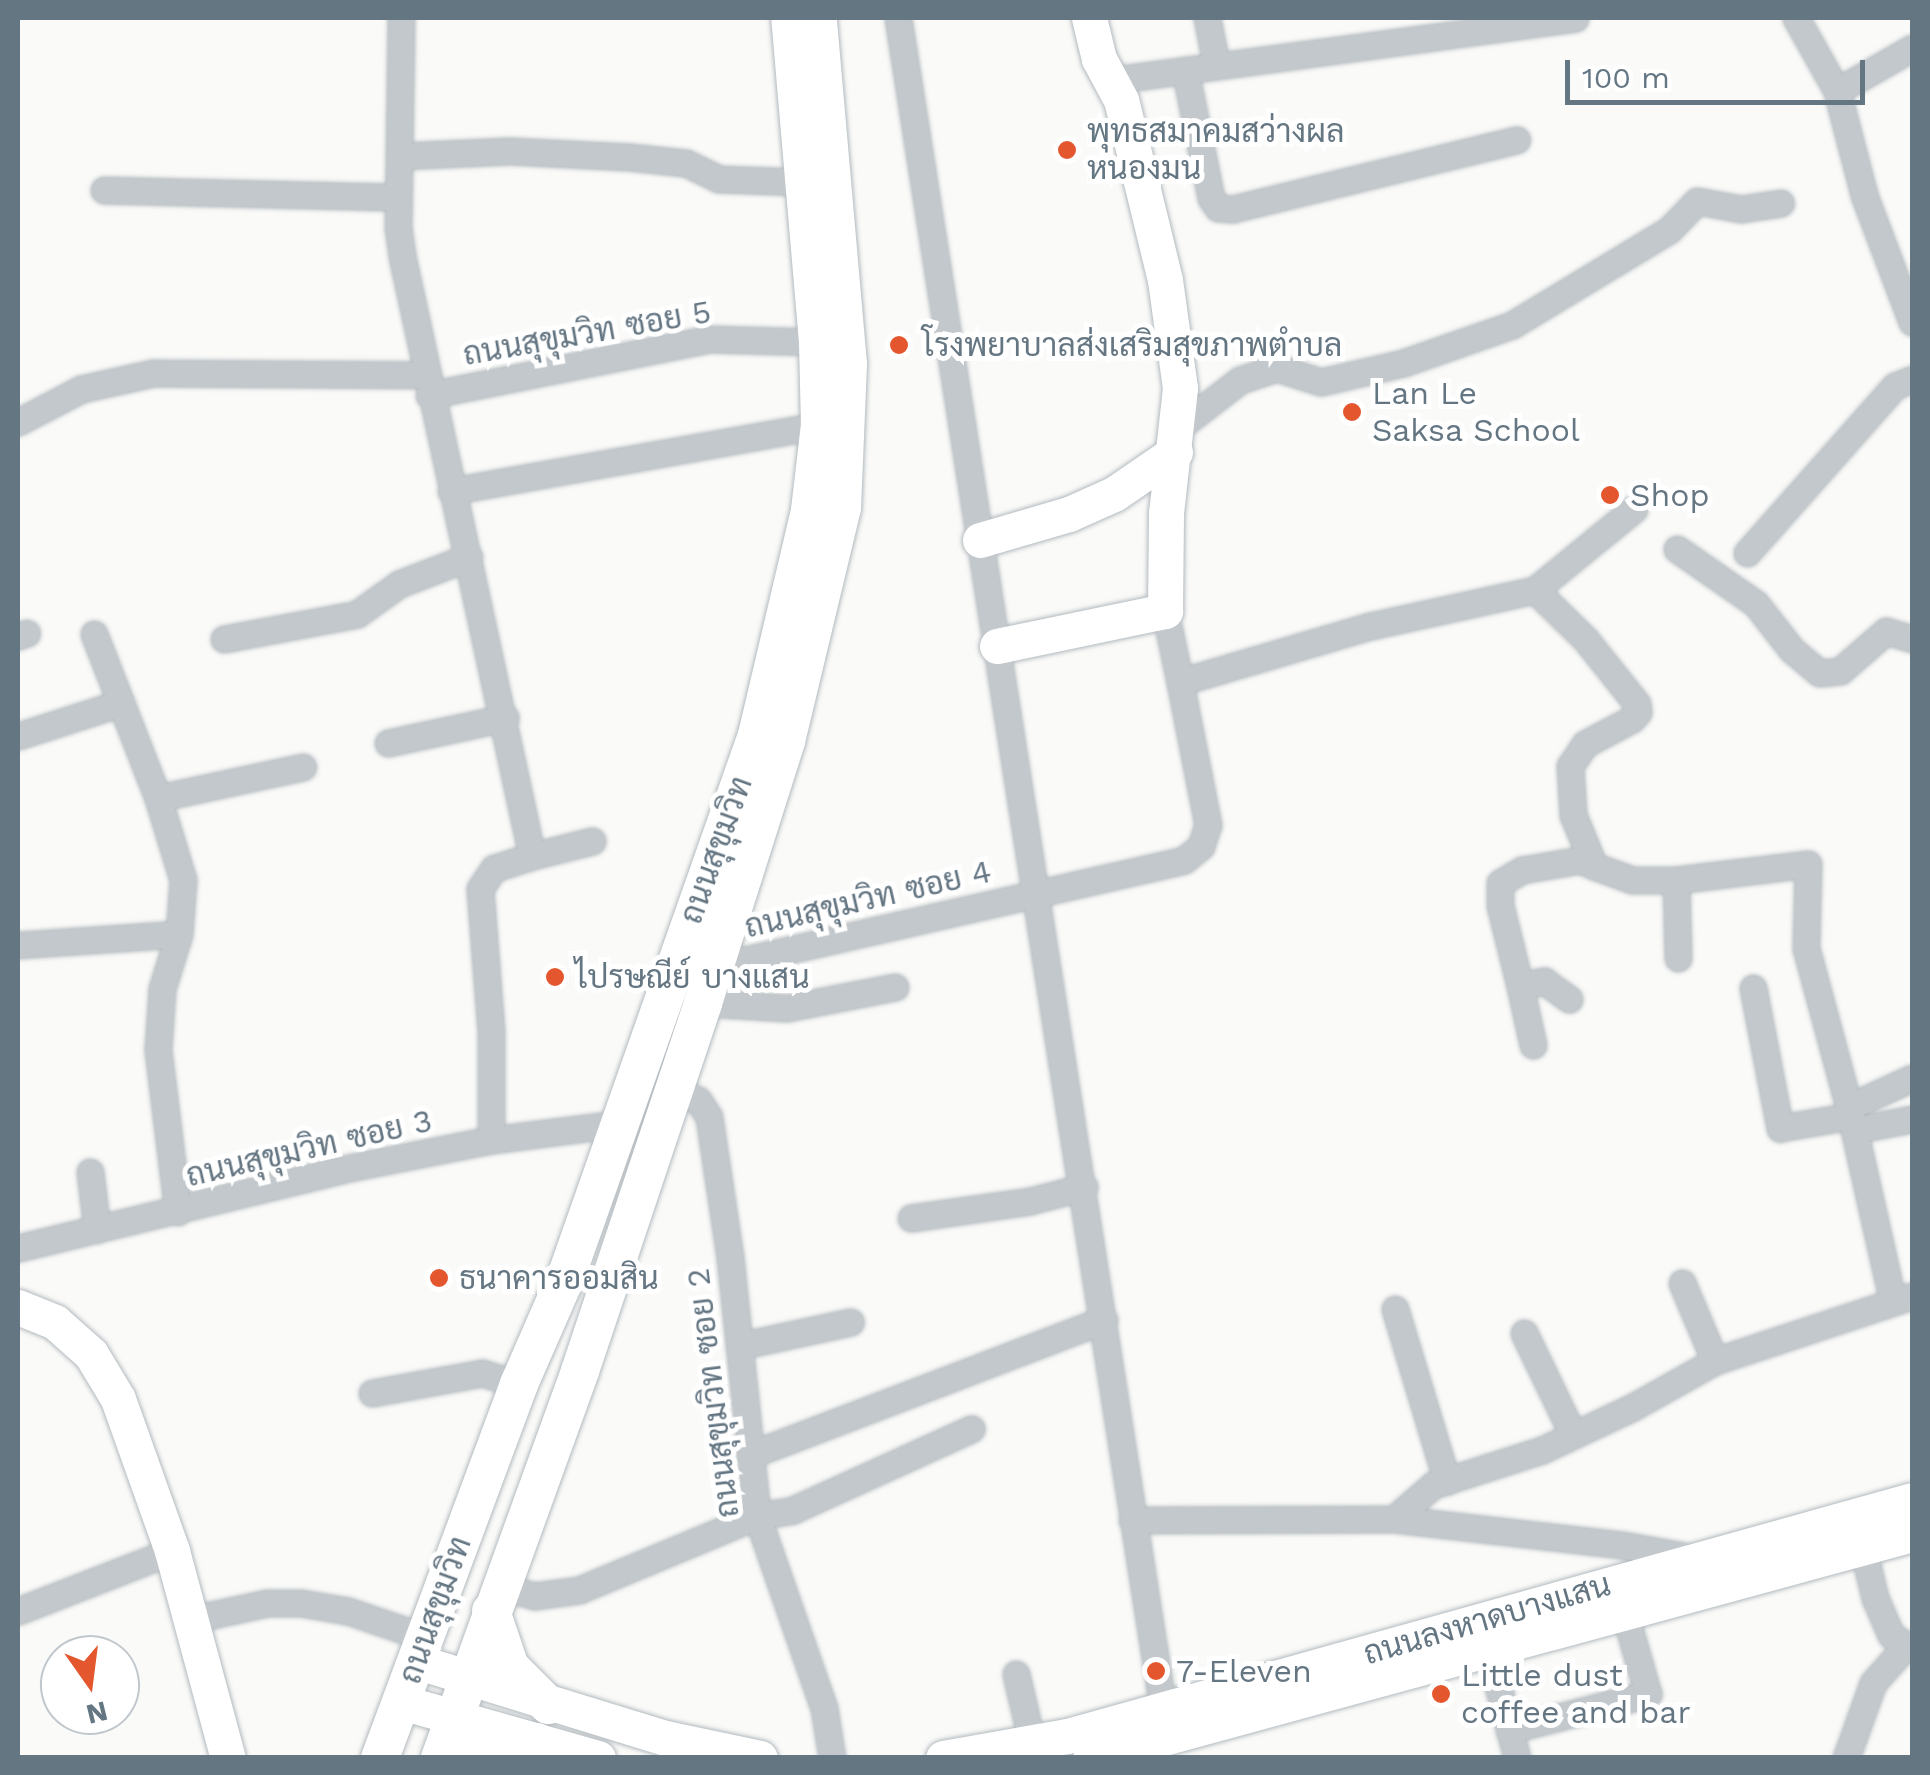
<!DOCTYPE html>
<html>
<head>
<meta charset="utf-8">
<style>
	body { margin:0 }
	#map { position:relative; width:1930px; height:1775px; overflow:hidden; background:#fafaf8; font-family:"Work Sans",Sarabun,sans-serif }
	div>[style] { position:absolute }
	.roads { filter:drop-shadow(0 0 2px #b3babf) drop-shadow(0 0 2px #b3babf) }
	.street>* { height:25px; margin:-12.5px; padding:0 12.5px; transform-origin:12.5px; border-radius:12.5px; background:#c3c8cc }
	.secondary>* { height:35px; margin:-17.5px; padding:0 17.5px; transform-origin:17.5px; border-radius:17.5px; background:#fff }
	.primary>* { height:38px; margin:-19px; padding:0 19px; transform-origin:19px; border-radius:19px; background:#fff }
	.dots>* { width:28px; height:28px; translate:-50% -50%; box-sizing:border-box; border:5px solid #fff; border-radius:50% }
	span { translate:-50% -50%; white-space:nowrap; text-align:center; line-height:1.15; -webkit-text-stroke:10px #fff; paint-order:stroke }
	.poi-label { font-size:32px; color:#657683 }
	.left { translate:0 -50%; text-align:left }
	.street-label { font-size:32px; color:#657683 }
	.frame { position:absolute; inset:0; border:20px solid #657683; pointer-events:none }
	.north { position:absolute; left:40px; top:1635px; width:100px; height:100px; box-sizing:border-box; background:#fff; border:2px solid #c1c8cd; border-radius:50%; rotate:166deg; font-size:28px; font-weight:700; line-height:40px; text-align:center; color:#657683 }
	.north::after { content:''; display:block; margin:auto; width:35px; height:45px; background:#e4572e; clip-path:polygon(50% 0,100% 100%,50% 72%,0 100%) }
	.scale { position:absolute; left:1565px; top:60px; width:300px; height:45px; box-sizing:border-box; border:5px solid #657683; border-top:0; padding-left:12px; font-size:30px; line-height:35px; white-space:nowrap; color:#657683; -webkit-text-stroke:8px #fff; paint-order:stroke }
</style>
</head>
<body>
<div id="map">
	<div class="roads">
		<div class="street">
			<i style="left:401px;top:18px;width:209px;rotate:90.8deg"></i>
			<i style="left:398px;top:227px;width:29px;rotate:82deg"></i>
			<i style="left:402px;top:256px;width:614px;rotate:77.77deg"></i>
			<i style="left:532px;top:856px;width:40px;rotate:162deg"></i>
			<i style="left:494px;top:868px;width:25px;rotate:124deg"></i>
			<i style="left:480px;top:889px;width:143px;rotate:85.6deg"></i>
			<i style="left:491px;top:1032px;width:108px;rotate:90deg"></i>
			<i style="left:898px;top:18px;width:1712px;rotate:81.09deg"></i>
			<i style="left:1207px;top:18px;width:46px;rotate:78.7deg"></i>
			<i style="left:1796px;top:18px;width:84px;rotate:60.7deg"></i>
			<i style="left:1837px;top:91px;width:107px;rotate:75.4deg"></i>
			<i style="left:1864px;top:195px;width:136px;rotate:69.3deg"></i>
			<i style="left:1185px;top:70px;width:131px;rotate:78.5deg"></i>
			<i style="left:1211px;top:198px;width:12px;rotate:55deg"></i>
			<i style="left:1218px;top:208px;width:15px;rotate:4deg"></i>
			<i style="left:1233px;top:209px;width:292px;rotate:-13.7deg"></i>
			<i style="left:1113px;top:80px;width:466px;rotate:-7.6deg"></i>
			<i style="left:1837px;top:91px;width:86px;rotate:-29.8deg"></i>
			<i style="left:399px;top:156px;width:111px;rotate:-2.6deg"></i>
			<i style="left:510px;top:151px;width:119px;rotate:2.9deg"></i>
			<i style="left:629px;top:157px;width:57px;rotate:6deg"></i>
			<i style="left:686px;top:163px;width:37px;rotate:26deg"></i>
			<i style="left:719px;top:179px;width:82px;rotate:2.1deg"></i>
			<i style="left:104px;top:190px;width:294px;rotate:1.4deg"></i>
			<i style="left:429px;top:395px;width:286px;rotate:-11.3deg"></i>
			<i style="left:709px;top:339px;width:109px;rotate:1.6deg"></i>
			<i style="left:18px;top:422px;width:71px;rotate:-27.6deg"></i>
			<i style="left:81px;top:389px;width:74px;rotate:-12.5deg"></i>
			<i style="left:153px;top:373px;width:275px;rotate:0.4deg"></i>
			<i style="left:1179px;top:427px;width:77px;rotate:-37.6deg"></i>
			<i style="left:1240px;top:380px;width:39px;rotate:-18deg"></i>
			<i style="left:1277px;top:368px;width:46px;rotate:17.7deg"></i>
			<i style="left:1321px;top:382px;width:84px;rotate:-13deg"></i>
			<i style="left:1403px;top:363px;width:115px;rotate:-19.2deg"></i>
			<i style="left:1512px;top:325px;width:184px;rotate:-31.2deg"></i>
			<i style="left:1669px;top:230px;width:40px;rotate:-46deg"></i>
			<i style="left:1697px;top:201px;width:45px;rotate:10.3deg"></i>
			<i style="left:1741px;top:209px;width:40px;rotate:-8.5deg"></i>
			<i style="left:451px;top:491px;width:375px;rotate:-10.1deg"></i>
			<i style="left:1677px;top:549px;width:96px;rotate:34.8deg"></i>
			<i style="left:1756px;top:604px;width:58px;rotate:52deg"></i>
			<i style="left:1792px;top:650px;width:35px;rotate:40deg"></i>
			<i style="left:1819px;top:673px;width:21px;rotate:-5deg"></i>
			<i style="left:1840px;top:671px;width:61px;rotate:-41deg"></i>
			<i style="left:1886px;top:631px;width:27px;rotate:17deg"></i>
			<i style="left:1747px;top:553px;width:223px;rotate:-48.5deg"></i>
			<i style="left:1895px;top:386px;width:18px;rotate:-22deg"></i>
			<i style="left:1535px;top:590px;width:71px;rotate:44.4deg"></i>
			<i style="left:1586px;top:640px;width:82px;rotate:51.4deg"></i>
			<i style="left:1637px;top:704px;width:8px;rotate:83deg"></i>
			<i style="left:1638px;top:712px;width:9px;rotate:131deg"></i>
			<i style="left:1632px;top:719px;width:53px;rotate:152deg"></i>
			<i style="left:1585px;top:744px;width:27px;rotate:124deg"></i>
			<i style="left:1570px;top:766px;width:49px;rotate:86.5deg"></i>
			<i style="left:1573px;top:815px;width:55px;rotate:67.6deg"></i>
			<i style="left:1594px;top:866px;width:40px;rotate:20.2deg"></i>
			<i style="left:1632px;top:880px;width:44px"></i>
			<i style="left:1676px;top:880px;width:133px;rotate:-6.9deg"></i>
			<i style="left:1808px;top:864px;width:84px;rotate:91.4deg"></i>
			<i style="left:1806px;top:948px;width:165px;rotate:74.9deg"></i>
			<i style="left:1849px;top:1107px;width:200px;rotate:77.3deg"></i>
			<i style="left:1165px;top:611px;width:73px;rotate:78.1deg"></i>
			<i style="left:1180px;top:682px;width:198px;rotate:-16.4deg"></i>
			<i style="left:1370px;top:626px;width:169px;rotate:-12.3deg"></i>
			<i style="left:1535px;top:590px;width:128px;rotate:-39.3deg"></i>
			<i style="left:94px;top:634px;width:176px;rotate:68.7deg"></i>
			<i style="left:158px;top:798px;width:86px;rotate:73deg"></i>
			<i style="left:183px;top:880px;width:54px;rotate:94.2deg"></i>
			<i style="left:179px;top:934px;width:58px;rotate:107.2deg"></i>
			<i style="left:162px;top:989px;width:61px;rotate:93.8deg"></i>
			<i style="left:158px;top:1050px;width:163px;rotate:83deg"></i>
			<i style="left:18px;top:636px;width:9px;rotate:-18deg"></i>
			<i style="left:224px;top:639px;width:135px;rotate:-10.6deg"></i>
			<i style="left:357px;top:614px;width:52px;rotate:-35.5deg"></i>
			<i style="left:399px;top:584px;width:75px;rotate:-21.1deg"></i>
			<i style="left:18px;top:736px;width:108px;rotate:-17.8deg"></i>
			<i style="left:388px;top:743px;width:120px;rotate:-12.1deg"></i>
			<i style="left:158px;top:798px;width:148px;rotate:-12.1deg"></i>
			<i style="left:532px;top:856px;width:62px;rotate:-14deg"></i>
			<i style="left:1676px;top:880px;width:78px;rotate:88.5deg"></i>
			<i style="left:18px;top:945px;width:161px;rotate:-3.9deg"></i>
			<i style="left:714px;top:967px;width:482px;rotate:-12.8deg"></i>
			<i style="left:1184px;top:860px;width:22px;rotate:-39deg"></i>
			<i style="left:1201px;top:846px;width:22px;rotate:-72deg"></i>
			<i style="left:1208px;top:825px;width:146px;rotate:-101.1deg"></i>
			<i style="left:1520px;top:986px;width:83px;rotate:-103.9deg"></i>
			<i style="left:1500px;top:905px;width:22px;rotate:-90deg"></i>
			<i style="left:1500px;top:883px;width:26px;rotate:-31deg"></i>
			<i style="left:1522px;top:870px;width:59px;rotate:-9.8deg"></i>
			<i style="left:1580px;top:860px;width:15px;rotate:23deg"></i>
			<i style="left:1753px;top:988px;width:143px;rotate:79.1deg"></i>
			<i style="left:1780px;top:1128px;width:72px;rotate:-9.6deg"></i>
			<i style="left:703px;top:1003px;width:84px;rotate:3.4deg"></i>
			<i style="left:787px;top:1008px;width:110px;rotate:-11deg"></i>
			<i style="left:1533px;top:1045px;width:60px;rotate:-102.4deg"></i>
			<i style="left:1520px;top:986px;width:25px;rotate:-12deg"></i>
			<i style="left:1544px;top:981px;width:31px;rotate:36deg"></i>
			<i style="left:675px;top:1089px;width:25px;rotate:26deg"></i>
			<i style="left:698px;top:1100px;width:20px;rotate:57deg"></i>
			<i style="left:709px;top:1117px;width:142px;rotate:81.5deg"></i>
			<i style="left:730px;top:1257px;width:260px;rotate:84deg"></i>
			<i style="left:757px;top:1516px;width:203px;rotate:70.8deg"></i>
			<i style="left:824px;top:1708px;width:51px;rotate:80.9deg"></i>
			<i style="left:1849px;top:1107px;width:69px;rotate:-24.7deg"></i>
			<i style="left:1854px;top:1130px;width:59px;rotate:-10.7deg"></i>
			<i style="left:90px;top:1172px;width:58px;rotate:83.1deg"></i>
			<i style="left:911px;top:1218px;width:120px;rotate:-8.1deg"></i>
			<i style="left:1030px;top:1201px;width:56px;rotate:-14.5deg"></i>
			<i style="left:18px;top:1248px;width:335px;rotate:-13.6deg"></i>
			<i style="left:344px;top:1169px;width:150px;rotate:-11.2deg"></i>
			<i style="left:491px;top:1140px;width:128px;rotate:-7.2deg"></i>
			<i style="left:1682px;top:1283px;width:85px;rotate:67.1deg"></i>
			<i style="left:1395px;top:1309px;width:180px;rotate:73.2deg"></i>
			<i style="left:1524px;top:1333px;width:113px;rotate:64.3deg"></i>
			<i style="left:739px;top:1346px;width:114px;rotate:-12.2deg"></i>
			<i style="left:372px;top:1393px;width:112px;rotate:-10.3deg"></i>
			<i style="left:482px;top:1373px;width:39px;rotate:17deg"></i>
			<i style="left:750px;top:1455px;width:379px;rotate:-20.9deg"></i>
			<i style="left:1394px;top:1519px;width:52px;rotate:-41.1deg"></i>
			<i style="left:1433px;top:1485px;width:114px;rotate:-17.8deg"></i>
			<i style="left:1542px;top:1450px;width:101px;rotate:-25.3deg"></i>
			<i style="left:1633px;top:1407px;width:94px;rotate:-29.3deg"></i>
			<i style="left:1715px;top:1361px;width:207px;rotate:-18.3deg"></i>
			<i style="left:1132px;top:1520px;width:262px;rotate:-0.2deg"></i>
			<i style="left:1394px;top:1519px;width:229px;rotate:6.5deg"></i>
			<i style="left:1622px;top:1545px;width:73px;rotate:10.2deg"></i>
			<i style="left:1863px;top:1548px;width:51px;rotate:76.5deg"></i>
			<i style="left:1875px;top:1598px;width:40px;rotate:66.6deg"></i>
			<i style="left:1891px;top:1635px;width:25px;rotate:34deg"></i>
			<i style="left:501px;top:1587px;width:34px;rotate:15deg"></i>
			<i style="left:534px;top:1596px;width:45px;rotate:-7.6deg"></i>
			<i style="left:579px;top:1590px;width:193px;rotate:-22.6deg"></i>
			<i style="left:757px;top:1516px;width:36px;rotate:-9deg"></i>
			<i style="left:793px;top:1510px;width:196px;rotate:-24.5deg"></i>
			<i style="left:18px;top:1611px;width:165px;rotate:-21.3deg"></i>
			<i style="left:193px;top:1619px;width:76px;rotate:-12.2deg"></i>
			<i style="left:267px;top:1603px;width:34px"></i>
			<i style="left:301px;top:1603px;width:48px;rotate:9.7deg"></i>
			<i style="left:348px;top:1611px;width:80px;rotate:18.9deg"></i>
			<i style="left:1489px;top:1652px;width:110px;rotate:75.2deg"></i>
			<i style="left:1016px;top:1674px;width:71px;rotate:76.9deg"></i>
			<i style="left:1509px;top:1730px;width:144px;rotate:-14.5deg"></i>
			<i style="left:1648px;top:1694px;width:83px;rotate:-106deg"></i>
			<i style="left:1846px;top:1758px;width:80px;rotate:-70.2deg"></i>
			<i style="left:1873px;top:1683px;width:48px;rotate:-48.4deg"></i>
		</div>
		<div class="secondary">
			<i style="left:980px;top:540px;width:93px;rotate:-16.3deg"></i>
			<i style="left:1069px;top:514px;width:49px;rotate:-24deg"></i>
			<i style="left:1114px;top:494px;width:74px;rotate:-34.5deg"></i>
			<i style="left:997px;top:646px;width:172px;rotate:-11.8deg"></i>
			<i style="left:1165px;top:611px;width:98px;rotate:-89.4deg"></i>
			<i style="left:1166px;top:513px;width:126px;rotate:-83.6deg"></i>
			<i style="left:1180px;top:388px;width:109px;rotate:-97.9deg"></i>
			<i style="left:1165px;top:280px;width:185px;rotate:-103.7deg"></i>
			<i style="left:1121px;top:100px;width:47px;rotate:-118.2deg"></i>
			<i style="left:1099px;top:59px;width:42px;rotate:-103.7deg"></i>
			<i style="left:18px;top:1307px;width:40px;rotate:22deg"></i>
			<i style="left:55px;top:1322px;width:48px;rotate:41.6deg"></i>
			<i style="left:91px;top:1354px;width:52px;rotate:59deg"></i>
			<i style="left:118px;top:1399px;width:161px;rotate:70.4deg"></i>
			<i style="left:172px;top:1551px;width:214px;rotate:74.9deg"></i>
			<i style="left:415px;top:1661px;width:263px;rotate:17.1deg"></i>
			<i style="left:666px;top:1738px;width:96px;rotate:12deg"></i>
			<i style="left:401px;top:1702px;width:205px;rotate:15.9deg"></i>
			<i style="left:943px;top:1758px;width:126px;rotate:-10.1deg"></i>
			<i style="left:1067px;top:1736px;width:877px;rotate:-15.6deg"></i>
			<i style="left:1090px;top:1758px;width:852px;rotate:-15.24deg"></i>
		</div>
		<div class="primary">
			<i style="left:491px;top:1611px;width:59px;rotate:71.3deg"></i>
			<i style="left:510px;top:1667px;width:54px;rotate:45deg"></i>
			<i style="left:380px;top:1758px;width:399px;rotate:-69.6deg"></i>
			<i style="left:519px;top:1384px;width:120px;rotate:-66.4deg"></i>
			<i style="left:567px;top:1274px;width:572px;rotate:-70.58deg"></i>
			<i style="left:757px;top:735px;width:231px;rotate:-76.7deg"></i>
			<i style="left:810px;top:510px;width:86px;rotate:-83.3deg"></i>
			<i style="left:820px;top:425px;width:83px;rotate:-91.4deg"></i>
			<i style="left:818px;top:342px;width:325px;rotate:-94.9deg"></i>
			<i style="left:440px;top:1758px;width:412px;rotate:-70.1deg"></i>
			<i style="left:580px;top:1371px;width:388px;rotate:-71.5deg"></i>
			<i style="left:703px;top:1003px;width:275px;rotate:-72.4deg"></i>
			<i style="left:786px;top:741px;width:240px;rotate:-76.5deg"></i>
			<i style="left:842px;top:508px;width:144px;rotate:-87.6deg"></i>
			<i style="left:848px;top:364px;width:347px;rotate:-95deg"></i>
			<i style="left:451px;top:1758px;width:39px;rotate:-32deg"></i>
			<i style="left:484px;top:1737px;width:53px;rotate:5.4deg"></i>
		</div>
	</div>
	<div class="dots">
		<i style="left:1067px;top:150px;background:#e4572e"></i>
		<i style="left:899px;top:345px;background:#e4572e"></i>
		<i style="left:1352px;top:412px;background:#e4572e"></i>
		<i style="left:1610px;top:495px;background:#e4572e"></i>
		<i style="left:555px;top:977px;background:#e4572e"></i>
		<i style="left:439px;top:1278px;background:#e4572e"></i>
		<i style="left:1156px;top:1671px;background:#e4572e"></i>
		<i style="left:1441px;top:1694px;background:#e4572e"></i>
	</div>
	<div class="poi-label">
		<span class="left" style="left:1087px;top:150px">พุทธสมาคมสว่างผล<br>หนองมน</span>
		<span class="left" style="left:922px;top:345px">โรงพยาบาลส่งเสริมสุขภาพตำบล</span>
		<span class="left" style="left:1372px;top:412px">Lan Le<br>Saksa School</span>
		<span class="left" style="left:1630px;top:495px">Shop</span>
		<span class="left" style="left:575px;top:977px">ไปรษณีย์ บางแสน</span>
		<span class="left" style="left:459px;top:1278px">ธนาคารออมสิน</span>
		<span class="left" style="left:1176px;top:1671px">7-Eleven</span>
		<span class="left" style="left:1461px;top:1694px">Little dust<br>coffee and bar</span>
	</div>
	<div class="street-label">
		<span style="left:587px;top:333px;rotate:-10deg">ถนนสุขุมวิท ซอย 5</span>
		<span style="left:716px;top:850px;rotate:-70deg">ถนนสุขุมวิท</span>
		<span style="left:868px;top:899px;rotate:-13deg">ถนนสุขุมวิท ซอย 4</span>
		<span style="left:309px;top:1148px;rotate:-13deg">ถนนสุขุมวิท ซอย 3</span>
		<span style="left:713px;top:1393px;rotate:-97deg">ถนนสุขุมวิท ซอย 2</span>
		<span style="left:435px;top:1610px;rotate:-70deg">ถนนสุขุมวิท</span>
		<span style="left:1487px;top:1619px;rotate:-16deg">ถนนลงหาดบางแสน</span>
	</div>
	<div class="frame"></div>
	<div class="north">N</div>
	<div class="scale">100 m</div>
</div>
</body>
</html>
